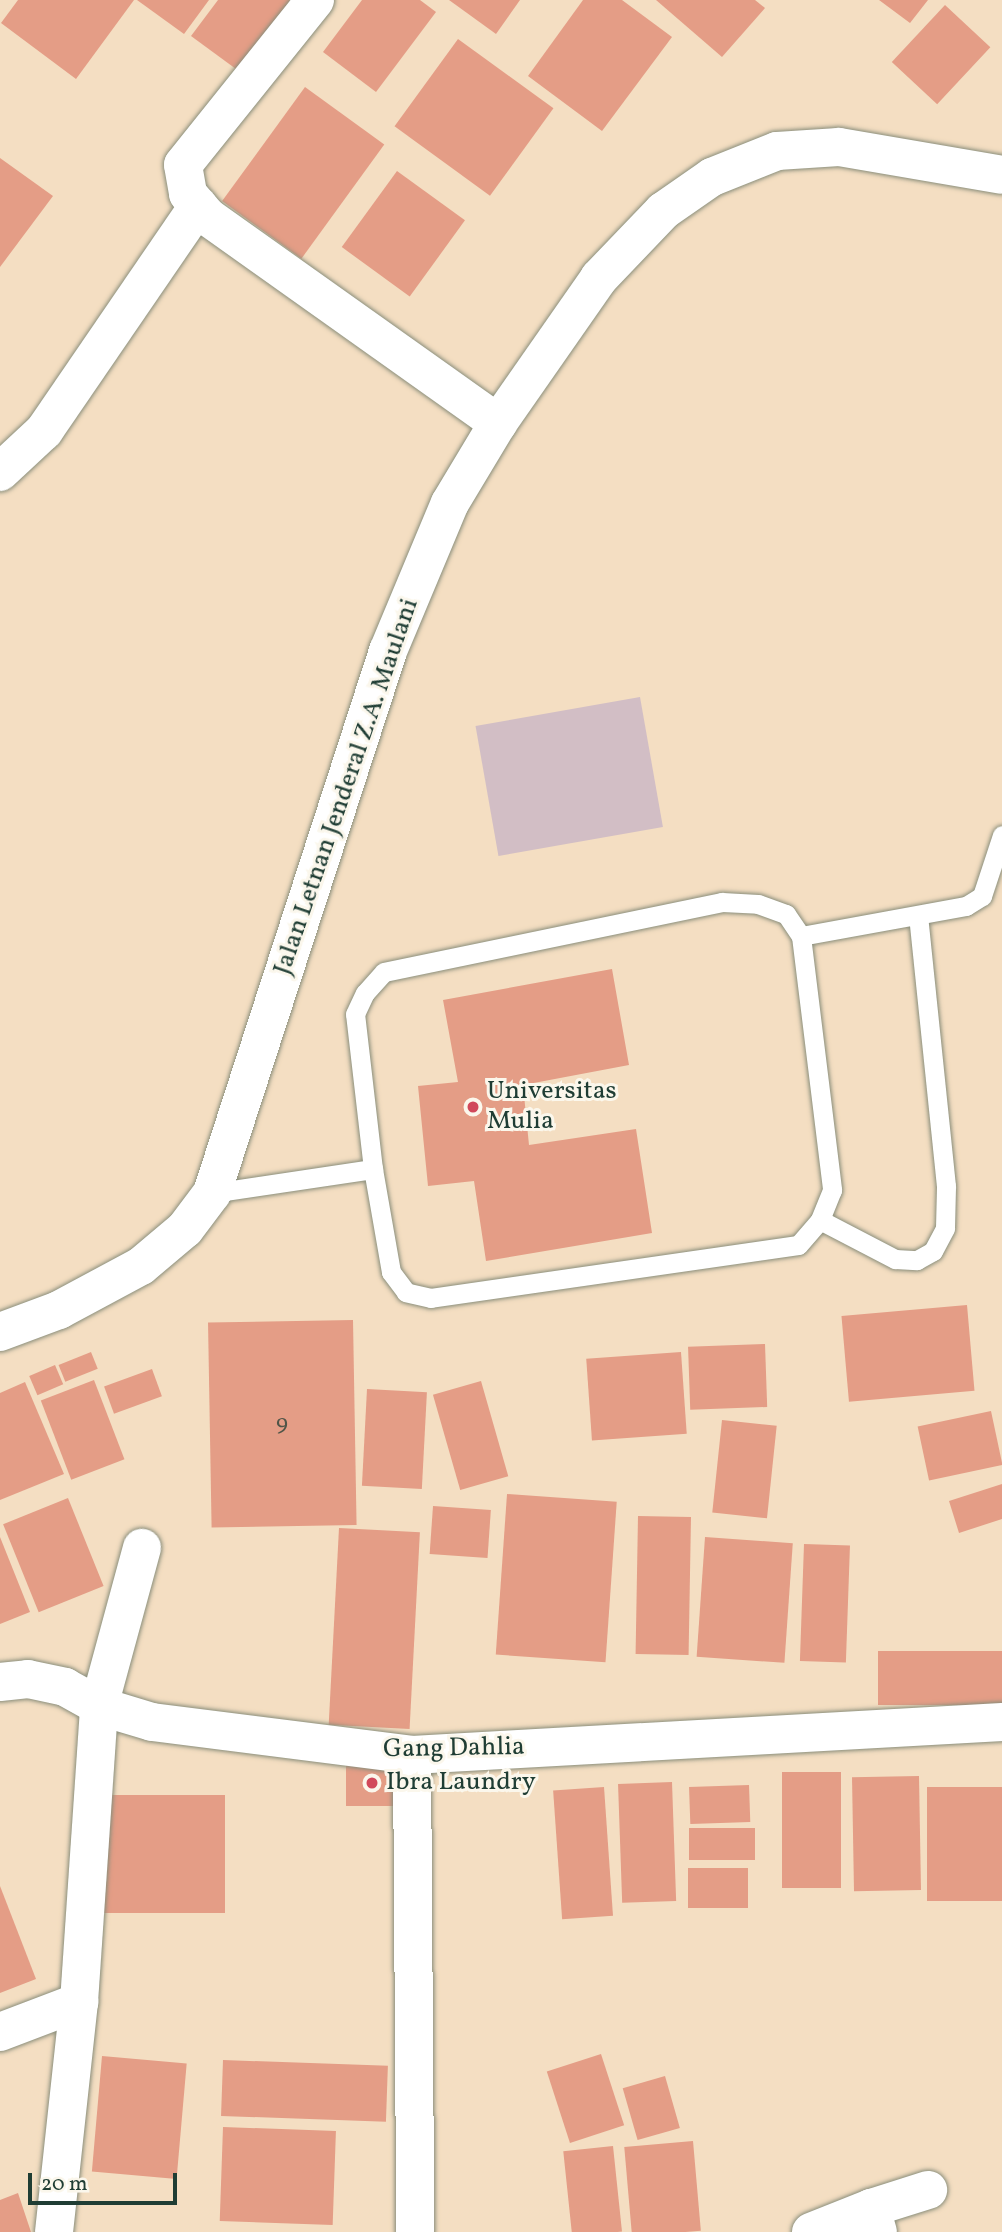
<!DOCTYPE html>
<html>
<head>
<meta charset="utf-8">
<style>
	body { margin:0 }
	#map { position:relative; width:1002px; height:2232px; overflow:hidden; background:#f4dec2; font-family:Vollkorn,serif }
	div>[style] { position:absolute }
	.industrial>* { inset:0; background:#d2bec5; transform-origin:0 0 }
	.building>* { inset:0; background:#e49d86; transform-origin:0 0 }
	.roads { filter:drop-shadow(0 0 2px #8a8e7b) drop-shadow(0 0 2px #8a8e7b) }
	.service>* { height:19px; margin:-9.5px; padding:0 9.5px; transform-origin:9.5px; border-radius:9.5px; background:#fff }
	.minor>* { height:38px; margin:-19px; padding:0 19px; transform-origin:19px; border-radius:19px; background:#fff }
	.tertiary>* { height:38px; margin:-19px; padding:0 19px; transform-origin:19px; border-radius:19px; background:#fff }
	.dots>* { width:19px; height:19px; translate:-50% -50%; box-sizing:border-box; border:4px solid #fbf7ec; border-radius:50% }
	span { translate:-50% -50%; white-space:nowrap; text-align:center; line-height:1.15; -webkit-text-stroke:6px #fbf7ec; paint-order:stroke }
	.number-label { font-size:23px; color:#505548 }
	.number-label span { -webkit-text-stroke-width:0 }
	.street-label { font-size:26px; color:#1f3d34 }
	.poi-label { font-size:26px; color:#1f3d34 }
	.left { translate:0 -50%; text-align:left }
	.scale { position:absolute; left:28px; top:2173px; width:149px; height:32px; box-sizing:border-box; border:4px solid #1f3d34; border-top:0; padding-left:9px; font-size:21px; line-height:24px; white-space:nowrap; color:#1f3d34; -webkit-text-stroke:5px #fbf7ec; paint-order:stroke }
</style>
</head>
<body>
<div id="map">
	<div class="industrial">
		<i style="left:640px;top:697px;width:132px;height:167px;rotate:80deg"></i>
	</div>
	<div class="building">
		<i style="clip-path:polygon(18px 0,134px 0,76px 79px,1px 23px)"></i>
		<i style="clip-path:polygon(137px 0,209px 0,184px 34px)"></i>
		<i style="clip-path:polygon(218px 0,289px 0,302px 10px,251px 80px,191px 36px)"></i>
		<i style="clip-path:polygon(362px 0,420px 0,436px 12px,376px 92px,323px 52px)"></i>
		<i style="clip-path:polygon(449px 0,520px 0,496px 34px)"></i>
		<i style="clip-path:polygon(583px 0,622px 0,672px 37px,602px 131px,528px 76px)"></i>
		<i style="clip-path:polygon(656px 0,755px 0,765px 8px,722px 57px)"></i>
		<i style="clip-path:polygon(879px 0,928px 0,910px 23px)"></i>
		<i style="left:945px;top:5px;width:62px;height:78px;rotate:43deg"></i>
		<i style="left:458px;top:39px;width:118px;height:108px;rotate:36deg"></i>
		<i style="left:305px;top:87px;width:98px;height:141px;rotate:36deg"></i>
		<i style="clip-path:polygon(0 158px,53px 196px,0 267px)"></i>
		<i style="left:397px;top:171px;width:84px;height:94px;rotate:36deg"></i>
		<i style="clip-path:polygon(612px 969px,629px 1065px,523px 1085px,529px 1145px,636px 1129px,652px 1233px,486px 1261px,474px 1181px,428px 1186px,418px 1086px,458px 1082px,443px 1000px)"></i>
		<i style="left:967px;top:1305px;width:86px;height:126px;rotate:85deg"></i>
		<i style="left:353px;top:1320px;width:205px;height:145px;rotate:89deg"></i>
		<i style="left:765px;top:1344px;width:63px;height:77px;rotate:88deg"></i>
		<i style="left:91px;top:1352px;width:18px;height:35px;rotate:68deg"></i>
		<i style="left:681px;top:1352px;width:82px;height:95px;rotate:86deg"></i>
		<i style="left:55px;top:1365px;width:21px;height:28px;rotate:67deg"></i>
		<i style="left:152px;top:1369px;width:29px;height:51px;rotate:70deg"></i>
		<i style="left:94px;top:1380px;width:85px;height:57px;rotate:69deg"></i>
		<i style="left:481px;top:1381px;width:99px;height:50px;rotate:74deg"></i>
		<i style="clip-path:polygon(25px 1382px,64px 1474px,0 1500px,0 1393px)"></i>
		<i style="left:367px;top:1389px;width:60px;height:97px;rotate:3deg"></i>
		<i style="left:991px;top:1411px;width:55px;height:75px;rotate:78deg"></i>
		<i style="left:722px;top:1420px;width:55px;height:93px;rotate:6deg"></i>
		<i style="clip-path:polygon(1002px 1484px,1002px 1519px,959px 1533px,949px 1501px)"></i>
		<i style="left:507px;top:1494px;width:110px;height:161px;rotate:4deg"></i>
		<i style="left:68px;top:1498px;width:95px;height:70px;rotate:68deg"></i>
		<i style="left:433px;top:1506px;width:58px;height:48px;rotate:4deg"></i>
		<i style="left:638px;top:1516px;width:53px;height:138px;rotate:1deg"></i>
		<i style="left:339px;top:1528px;width:81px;height:197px;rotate:3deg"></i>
		<i style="clip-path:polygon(0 1537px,30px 1612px,0 1624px)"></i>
		<i style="left:705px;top:1537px;width:88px;height:120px;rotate:4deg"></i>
		<i style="left:804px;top:1544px;width:46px;height:117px;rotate:2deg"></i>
		<i style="left:1002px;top:1651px;width:54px;height:124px;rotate:90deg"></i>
		<i style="left:399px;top:1761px;width:45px;height:53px;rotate:90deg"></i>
		<i style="left:841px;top:1772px;width:116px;height:59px;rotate:90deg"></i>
		<i style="left:919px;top:1776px;width:114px;height:67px;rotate:89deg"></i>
		<i style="left:672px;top:1782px;width:119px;height:54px;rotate:88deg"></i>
		<i style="left:749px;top:1785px;width:37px;height:60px;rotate:88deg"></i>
		<i style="left:604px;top:1787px;width:129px;height:51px;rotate:86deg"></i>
		<i style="left:1002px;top:1787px;width:114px;height:75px;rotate:90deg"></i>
		<i style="left:97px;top:1795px;width:128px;height:118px"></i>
		<i style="left:689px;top:1828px;width:66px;height:32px"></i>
		<i style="left:748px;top:1868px;width:40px;height:60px;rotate:90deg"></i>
		<i style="clip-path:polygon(0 1886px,36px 1979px,0 1993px)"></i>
		<i style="left:601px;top:2054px;width:75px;height:57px;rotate:72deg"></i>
		<i style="left:102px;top:2056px;width:85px;height:116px;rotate:5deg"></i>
		<i style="left:223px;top:2060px;width:165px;height:56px;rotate:2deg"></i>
		<i style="left:665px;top:2076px;width:54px;height:44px;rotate:74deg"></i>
		<i style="left:223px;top:2127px;width:113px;height:94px;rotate:2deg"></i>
		<i style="left:693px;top:2141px;width:90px;height:69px;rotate:85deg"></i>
		<i style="left:613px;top:2146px;width:86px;height:50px;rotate:84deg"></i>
		<i style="clip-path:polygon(18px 2193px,31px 2232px,0 2232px,0 2200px)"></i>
	</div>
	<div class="roads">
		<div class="service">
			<i style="left:722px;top:902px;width:36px;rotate:3deg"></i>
			<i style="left:758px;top:904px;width:30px;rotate:20deg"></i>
			<i style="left:786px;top:914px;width:27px;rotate:56deg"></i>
			<i style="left:801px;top:936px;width:256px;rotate:83deg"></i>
			<i style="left:832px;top:1190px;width:32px;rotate:112deg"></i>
			<i style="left:820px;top:1220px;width:33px;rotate:131deg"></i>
			<i style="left:798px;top:1245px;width:371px;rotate:171.8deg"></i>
			<i style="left:431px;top:1298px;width:26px;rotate:-167deg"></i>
			<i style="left:406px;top:1292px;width:25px;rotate:-127deg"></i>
			<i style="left:391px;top:1272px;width:105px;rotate:-99.9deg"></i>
			<i style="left:373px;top:1169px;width:156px;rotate:-96.6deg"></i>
			<i style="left:355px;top:1014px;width:23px;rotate:-65deg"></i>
			<i style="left:365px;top:993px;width:28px;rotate:-48deg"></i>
			<i style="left:384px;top:972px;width:345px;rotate:-11.7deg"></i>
			<i style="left:801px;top:936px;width:168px;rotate:-10.3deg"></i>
			<i style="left:966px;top:906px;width:19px;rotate:-32deg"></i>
			<i style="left:982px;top:896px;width:64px;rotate:-71.8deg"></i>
			<i style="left:212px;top:1193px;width:163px;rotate:-8.5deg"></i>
			<i style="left:820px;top:1220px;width:85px;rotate:27.5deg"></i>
			<i style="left:895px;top:1259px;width:22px;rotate:3deg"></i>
			<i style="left:917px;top:1260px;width:18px;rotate:-29deg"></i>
			<i style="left:933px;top:1251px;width:26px;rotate:-62deg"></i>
			<i style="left:945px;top:1228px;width:42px;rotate:-88.6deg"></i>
			<i style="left:946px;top:1186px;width:271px;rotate:-95.9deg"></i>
		</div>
		<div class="minor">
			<i style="left:315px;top:0;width:211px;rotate:128.7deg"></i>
			<i style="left:183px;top:165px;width:29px;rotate:80deg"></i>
			<i style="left:188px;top:194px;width:30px;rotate:49deg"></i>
			<i style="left:208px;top:217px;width:356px;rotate:35.4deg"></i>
			<i style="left:0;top:472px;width:60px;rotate:-43deg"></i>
			<i style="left:44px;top:431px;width:273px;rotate:-55.6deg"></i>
			<i style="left:0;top:1682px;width:28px;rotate:-6deg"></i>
			<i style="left:28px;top:1679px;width:38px;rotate:12deg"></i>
			<i style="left:65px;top:1687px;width:39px;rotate:29deg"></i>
			<i style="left:99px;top:1706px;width:55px;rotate:16.8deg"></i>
			<i style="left:152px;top:1722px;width:262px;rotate:7.2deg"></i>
			<i style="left:412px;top:1755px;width:591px;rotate:-3.2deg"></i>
			<i style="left:412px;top:1755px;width:477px;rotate:89.6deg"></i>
			<i style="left:0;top:2032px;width:85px;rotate:-20.8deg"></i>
			<i style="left:871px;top:2208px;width:60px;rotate:-17.5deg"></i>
			<i style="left:54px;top:2232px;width:231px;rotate:-83.8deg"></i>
			<i style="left:79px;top:2002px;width:297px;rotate:-86.1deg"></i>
			<i style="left:99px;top:1706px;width:164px;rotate:-74.8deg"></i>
			<i style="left:811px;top:2232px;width:65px;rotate:-21.8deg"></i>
			<i style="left:871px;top:2208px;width:25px;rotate:74deg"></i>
		</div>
		<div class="tertiary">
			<i style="left:0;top:1332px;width:63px;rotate:-20.4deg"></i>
			<i style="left:59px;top:1310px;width:93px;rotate:-28.2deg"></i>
			<i style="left:141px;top:1266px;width:57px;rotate:-40.1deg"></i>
			<i style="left:185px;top:1229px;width:45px;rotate:-53.1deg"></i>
			<i style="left:212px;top:1193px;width:570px;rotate:-72.01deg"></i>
			<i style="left:388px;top:651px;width:160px;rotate:-67.3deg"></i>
			<i style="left:450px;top:503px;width:93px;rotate:-59deg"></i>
			<i style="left:498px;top:423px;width:177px;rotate:-55.1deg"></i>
			<i style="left:599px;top:278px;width:93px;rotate:-46.3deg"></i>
			<i style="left:663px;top:211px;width:60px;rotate:-34.8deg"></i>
			<i style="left:712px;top:177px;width:70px;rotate:-21.8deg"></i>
			<i style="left:777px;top:151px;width:62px;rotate:-3.7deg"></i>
			<i style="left:839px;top:147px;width:165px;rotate:9.7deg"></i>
		</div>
	</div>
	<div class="dots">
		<i style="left:473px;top:1107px;background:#d1495b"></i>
		<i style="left:372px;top:1783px;background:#d1495b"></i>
	</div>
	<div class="number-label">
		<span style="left:282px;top:1424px">9</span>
	</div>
	<div class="street-label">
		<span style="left:347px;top:787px;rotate:-71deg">Jalan Letnan Jenderal Z.A. Maulani</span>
		<span style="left:454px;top:1749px;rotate:-1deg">Gang Dahlia</span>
	</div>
	<div class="poi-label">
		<span class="left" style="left:487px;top:1107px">Universitas<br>Mulia</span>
		<span class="left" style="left:386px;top:1783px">Ibra Laundry</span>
	</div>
	<div class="scale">20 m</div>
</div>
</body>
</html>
